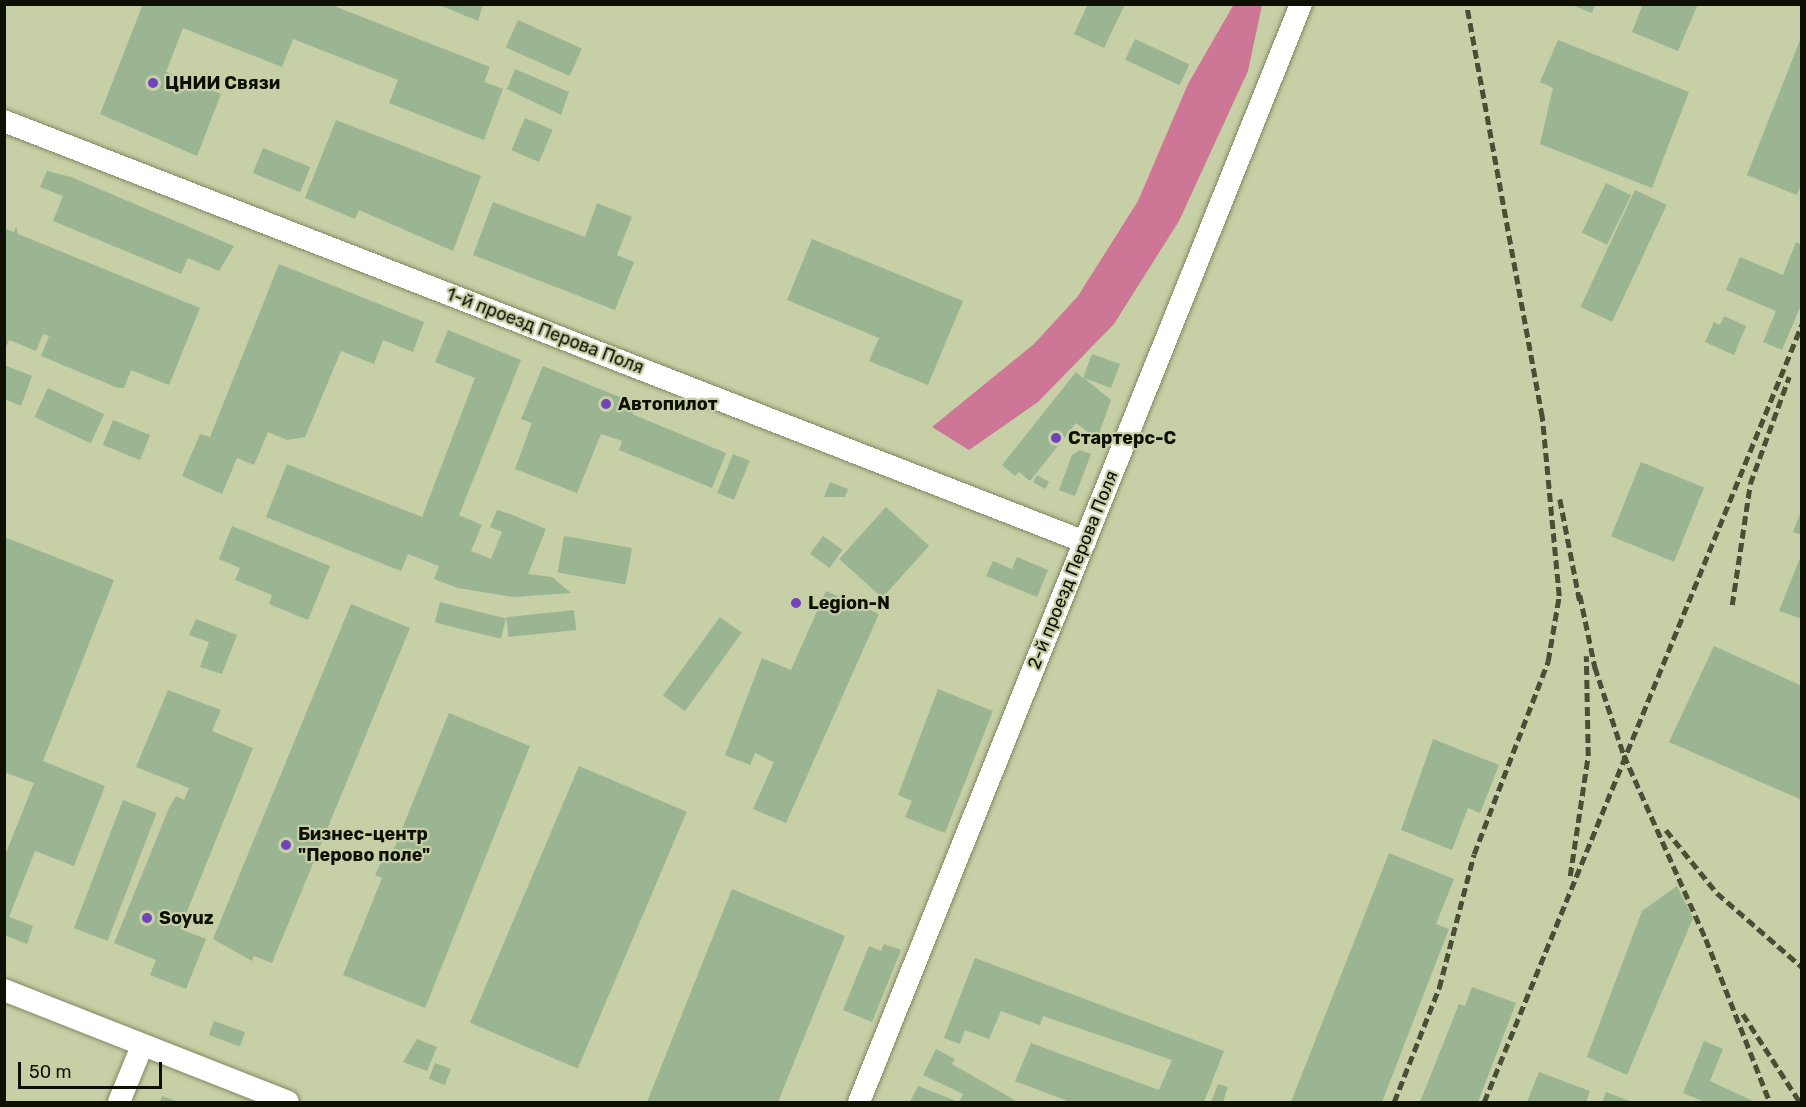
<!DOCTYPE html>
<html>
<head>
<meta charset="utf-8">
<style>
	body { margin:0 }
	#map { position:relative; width:1806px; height:1107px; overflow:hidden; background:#c6cfa5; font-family:Rubik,sans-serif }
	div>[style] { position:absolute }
	.forest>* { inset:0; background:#cd7696 }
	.building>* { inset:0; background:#9bb592; transform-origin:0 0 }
	.roads { filter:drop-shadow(0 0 2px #808861) drop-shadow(0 0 2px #808861) }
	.street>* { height:22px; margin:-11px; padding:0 11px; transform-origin:11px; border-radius:11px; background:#fff }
	.rail>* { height:4.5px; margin-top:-2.25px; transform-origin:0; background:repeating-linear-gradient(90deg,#494e37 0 9px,transparent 0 13.5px) }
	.dots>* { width:16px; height:16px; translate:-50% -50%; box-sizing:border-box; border:3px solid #c6cfa5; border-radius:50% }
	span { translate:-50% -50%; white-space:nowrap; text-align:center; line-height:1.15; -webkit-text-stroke:4.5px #c6cfa5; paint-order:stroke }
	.poi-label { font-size:18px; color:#0d1003; font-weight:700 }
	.left { translate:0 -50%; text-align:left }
	.street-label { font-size:18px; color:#0d1003 }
	.frame { position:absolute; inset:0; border:6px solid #0d1003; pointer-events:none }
	.scale { position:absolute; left:18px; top:1062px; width:144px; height:27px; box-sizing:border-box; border:3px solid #0d1003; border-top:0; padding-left:8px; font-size:18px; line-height:21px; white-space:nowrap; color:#0d1003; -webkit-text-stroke:4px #c6cfa5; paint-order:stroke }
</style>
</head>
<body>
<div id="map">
	<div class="forest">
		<i style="clip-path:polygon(1234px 4px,1262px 5px,1248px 71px,1179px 221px,1114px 324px,1038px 402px,969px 450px,932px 427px,1034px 344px,1078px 296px,1138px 201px,1188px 84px)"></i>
	</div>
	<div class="building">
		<i style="clip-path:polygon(143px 4px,329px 4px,490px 67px,484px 82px,503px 89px,484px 140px,389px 103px,398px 80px,293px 39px,282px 67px,183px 28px,166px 72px,221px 94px,197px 156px,100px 114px)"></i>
		<i style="clip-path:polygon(437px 4px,483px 4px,478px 21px)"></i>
		<i style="clip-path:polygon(1088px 4px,1125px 4px,1104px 48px,1074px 34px)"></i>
		<i style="clip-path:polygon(1569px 4px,1595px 4px,1592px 13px)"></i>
		<i style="clip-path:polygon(1643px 4px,1698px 4px,1678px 51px,1632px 32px)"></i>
		<i style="left:518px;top:20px;width:70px;height:30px;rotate:24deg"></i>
		<i style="clip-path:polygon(1802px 35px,1802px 182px,1797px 195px,1747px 175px)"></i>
		<i style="left:1135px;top:39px;width:60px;height:23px;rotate:25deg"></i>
		<i style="clip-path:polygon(1558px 40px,1689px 92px,1652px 188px,1540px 144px,1553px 88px,1540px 82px)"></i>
		<i style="clip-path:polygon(515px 69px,569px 92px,561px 115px,507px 89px)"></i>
		<i style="left:525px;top:118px;width:30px;height:35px;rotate:23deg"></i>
		<i style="clip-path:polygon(336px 120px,481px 176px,453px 251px,359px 210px,355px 219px,305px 198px)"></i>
		<i style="left:263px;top:148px;width:51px;height:27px;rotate:22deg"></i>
		<i style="clip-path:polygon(47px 171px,71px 177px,234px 246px,219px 271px,188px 258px,181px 274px,53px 221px,63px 196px,40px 187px)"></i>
		<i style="left:1606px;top:183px;width:28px;height:55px;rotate:26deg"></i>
		<i style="left:1635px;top:190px;width:35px;height:129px;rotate:25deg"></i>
		<i style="clip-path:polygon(493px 202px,585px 237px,597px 203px,632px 217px,617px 255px,634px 262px,615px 310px,473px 255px)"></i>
		<i style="clip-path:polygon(16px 227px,18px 234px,200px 308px,169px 385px,131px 370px,124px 388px,118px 388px,41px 356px,49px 336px,43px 334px,36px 351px,9px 340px,4px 351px,4px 228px,14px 232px)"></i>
		<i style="clip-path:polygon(812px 239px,963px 301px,928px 385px,869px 361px,879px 338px,787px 300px)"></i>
		<i style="clip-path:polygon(1796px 242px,1802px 245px,1802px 303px,1782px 350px,1763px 342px,1776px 311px,1726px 290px,1740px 257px,1783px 275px)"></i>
		<i style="clip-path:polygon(279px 264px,424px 322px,413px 352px,383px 340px,374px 364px,341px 351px,305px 437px,287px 440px,268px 432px,254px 465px,237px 458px,222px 494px,182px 476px,200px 434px,210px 437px)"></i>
		<i style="clip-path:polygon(1724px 316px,1746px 326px,1734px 355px,1705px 342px,1714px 322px,1720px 325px)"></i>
		<i style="clip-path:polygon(448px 330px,521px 360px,459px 515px,482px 525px,471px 551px,491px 559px,502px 532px,490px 527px,497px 510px,510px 514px,546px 529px,528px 574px,552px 577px,571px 593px,513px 597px,458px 588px,434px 579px,439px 566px,408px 554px,401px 571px,266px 517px,287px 464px,422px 517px,475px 378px,435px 362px)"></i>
		<i style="clip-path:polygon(1092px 354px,1120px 364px,1111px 388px,1084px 378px,1111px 400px,1097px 439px,1076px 423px,1030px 481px,1019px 472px,1015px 476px,1002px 465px,1076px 372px,1083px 378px)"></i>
		<i style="clip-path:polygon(4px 365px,32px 376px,21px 406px,4px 399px)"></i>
		<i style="clip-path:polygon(543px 366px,637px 404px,632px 414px,726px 453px,712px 488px,619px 450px,622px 441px,601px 434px,577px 493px,515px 469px,532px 423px,521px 419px)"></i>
		<i style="left:48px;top:388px;width:62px;height:32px;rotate:25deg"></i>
		<i style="left:113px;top:420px;width:40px;height:27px;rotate:22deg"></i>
		<i style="clip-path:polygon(1080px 450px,1091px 454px,1075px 496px,1059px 490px,1072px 455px)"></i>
		<i style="left:733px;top:454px;width:18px;height:42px;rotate:22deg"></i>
		<i style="left:1641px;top:462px;width:68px;height:80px;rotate:22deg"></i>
		<i style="left:1037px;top:475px;width:14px;height:8px;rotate:30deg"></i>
		<i style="clip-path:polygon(830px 482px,848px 489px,845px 497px,824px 497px)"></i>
		<i style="left:886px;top:507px;width:58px;height:70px;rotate:42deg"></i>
		<i style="clip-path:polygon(1802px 509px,1802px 535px,1793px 532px)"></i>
		<i style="clip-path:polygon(232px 526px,330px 566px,308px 620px,269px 604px,272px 595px,235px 580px,240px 568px,219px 559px)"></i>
		<i style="left:564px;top:536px;width:69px;height:37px;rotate:10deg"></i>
		<i style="left:823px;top:536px;width:24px;height:22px;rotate:36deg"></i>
		<i style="clip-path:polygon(4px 537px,114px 580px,43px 761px,105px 786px,74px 866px,35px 851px,9px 917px,33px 926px,27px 944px,4px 935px,4px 858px,34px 783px,4px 772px)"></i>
		<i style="clip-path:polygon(1802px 553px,1802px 619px,1779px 611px)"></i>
		<i style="clip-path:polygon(1017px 557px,1048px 570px,1037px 597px,986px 576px,993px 561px,1012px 569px)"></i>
		<i style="clip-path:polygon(826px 591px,879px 614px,786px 823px,753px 809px,774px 762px,755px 753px,750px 765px,725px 755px,762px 658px,791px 670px)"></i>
		<i style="left:440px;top:602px;width:68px;height:21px;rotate:14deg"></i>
		<i style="clip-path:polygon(351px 604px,410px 628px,272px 963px,254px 956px,252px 961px,213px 939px)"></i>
		<i style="left:574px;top:610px;width:20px;height:68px;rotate:84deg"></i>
		<i style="left:720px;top:617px;width:27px;height:97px;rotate:36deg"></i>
		<i style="clip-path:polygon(196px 619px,237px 635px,222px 674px,200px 667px,209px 642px,189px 635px)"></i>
		<i style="clip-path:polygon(1714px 646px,1802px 686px,1802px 800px,1669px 742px)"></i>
		<i style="clip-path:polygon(938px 689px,993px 711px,945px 833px,905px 817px,912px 801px,898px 795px)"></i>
		<i style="clip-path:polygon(168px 690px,221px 710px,212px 731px,253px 748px,180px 929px,206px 939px,186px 989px,150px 975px,156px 960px,114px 943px,169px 808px,176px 796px,184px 800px,189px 788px,136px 767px)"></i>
		<i style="clip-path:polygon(449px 713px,530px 746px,425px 1008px,343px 975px,382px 878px,375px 875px,383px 858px,389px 861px)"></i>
		<i style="clip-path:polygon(1433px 739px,1499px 765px,1480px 813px,1468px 808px,1452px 850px,1401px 830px)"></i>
		<i style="left:579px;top:766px;width:117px;height:279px;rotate:23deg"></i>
		<i style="left:123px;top:800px;width:36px;height:137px;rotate:21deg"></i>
		<i style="clip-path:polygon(1389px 853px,1454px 879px,1436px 924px,1449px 929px,1382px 1102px,1291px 1102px)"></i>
		<i style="clip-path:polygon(1677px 886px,1693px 918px,1627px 1075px,1587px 1057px,1642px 911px)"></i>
		<i style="clip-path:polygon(732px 889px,845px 936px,778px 1102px,647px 1102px)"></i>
		<i style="clip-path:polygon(884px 944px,901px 950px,872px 1022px,843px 1010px,869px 946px,881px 951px)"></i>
		<i style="clip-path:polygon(975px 958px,1224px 1051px,1204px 1102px,1070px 1102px,1015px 1081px,1031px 1043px,1159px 1090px,1172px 1060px,1043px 1016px,1040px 1025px,1001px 1011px,989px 1039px,965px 1030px,960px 1044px,944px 1038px)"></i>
		<i style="clip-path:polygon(1472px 987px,1516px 1003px,1478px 1102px,1420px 1102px,1459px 1004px,1465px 1006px)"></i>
		<i style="left:214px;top:1021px;width:33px;height:15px;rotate:20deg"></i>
		<i style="clip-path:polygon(417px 1039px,437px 1047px,427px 1071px,403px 1062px)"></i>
		<i style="clip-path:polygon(1704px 1041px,1723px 1049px,1710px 1081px,1755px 1102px,1705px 1102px,1683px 1093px)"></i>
		<i style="clip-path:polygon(936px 1049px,955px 1059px,952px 1064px,1018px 1102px,959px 1102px,963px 1094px,923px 1075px)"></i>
		<i style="left:435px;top:1063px;width:17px;height:17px;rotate:21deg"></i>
		<i style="clip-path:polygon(1539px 1072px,1590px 1091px,1586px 1102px,1527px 1102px)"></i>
		<i style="clip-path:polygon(1218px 1084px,1228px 1087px,1223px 1102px,1211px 1102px)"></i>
		<i style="clip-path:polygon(918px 1086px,959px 1102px,910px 1102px)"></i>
		<i style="clip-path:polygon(1606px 1092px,1632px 1102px,1602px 1102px)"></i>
		<i style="clip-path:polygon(162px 1096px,179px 1102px,160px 1102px)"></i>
	</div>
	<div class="roads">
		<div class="street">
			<i style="left:4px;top:121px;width:1160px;rotate:21.28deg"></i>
			<i style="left:4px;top:990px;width:305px;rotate:21.5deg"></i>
			<i style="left:119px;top:1102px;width:61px;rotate:-67.7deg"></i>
			<i style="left:859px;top:1102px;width:1184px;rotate:-68.07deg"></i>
		</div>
	</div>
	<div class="rail">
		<i style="left:1560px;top:499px;width:105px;rotate:79deg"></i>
		<i style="left:1580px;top:595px;width:74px;rotate:78.2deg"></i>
		<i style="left:1595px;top:667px;width:93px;rotate:71.8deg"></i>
		<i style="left:1624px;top:755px;width:201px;rotate:66deg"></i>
		<i style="left:1706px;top:939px;width:175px;rotate:68.6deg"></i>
		<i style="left:1732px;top:605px;width:122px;rotate:-81.5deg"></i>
		<i style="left:1750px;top:484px;width:114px;rotate:-70deg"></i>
		<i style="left:1666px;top:830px;width:81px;rotate:51deg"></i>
		<i style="left:1717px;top:893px;width:113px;rotate:41deg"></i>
		<i style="left:1570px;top:876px;width:121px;rotate:-81.5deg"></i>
		<i style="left:1588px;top:756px;width:100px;rotate:-91.1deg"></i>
		<i style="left:1743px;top:1014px;width:105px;rotate:57.1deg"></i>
		<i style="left:1394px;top:1102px;width:123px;rotate:-68.5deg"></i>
		<i style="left:1439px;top:988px;width:138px;rotate:-75.4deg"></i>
		<i style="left:1474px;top:854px;width:207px;rotate:-69deg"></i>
		<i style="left:1548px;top:661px;width:66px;rotate:-80.4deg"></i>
		<i style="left:1559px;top:596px;width:180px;rotate:-95.4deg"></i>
		<i style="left:1542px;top:417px;width:420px;rotate:-100.4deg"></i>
		<i style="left:1484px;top:1102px;width:840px;rotate:-67.77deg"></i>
	</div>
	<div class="dots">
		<i style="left:153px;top:83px;background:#7244bc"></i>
		<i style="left:606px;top:404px;background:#7244bc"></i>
		<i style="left:1056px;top:438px;background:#7244bc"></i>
		<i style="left:796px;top:603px;background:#7244bc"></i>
		<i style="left:286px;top:845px;background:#7244bc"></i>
		<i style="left:147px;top:918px;background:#7244bc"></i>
	</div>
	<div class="poi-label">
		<span class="left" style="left:165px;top:83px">ЦНИИ Связи</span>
		<span class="left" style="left:618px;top:404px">Автопилот</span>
		<span class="left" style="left:1068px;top:438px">Стартерс-С</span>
		<span class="left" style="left:808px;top:603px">Legion-N</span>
		<span class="left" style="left:298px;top:845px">Бизнес-центр<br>"Перово поле"</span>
		<span class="left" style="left:159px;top:918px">Soyuz</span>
	</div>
	<div class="street-label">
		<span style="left:545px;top:331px;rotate:21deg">1-й проезд Перова Поля</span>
		<span style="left:1073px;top:570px;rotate:-68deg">2-й проезд Перова Поля</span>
	</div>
	<div class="frame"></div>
	<div class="scale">50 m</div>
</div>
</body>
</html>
